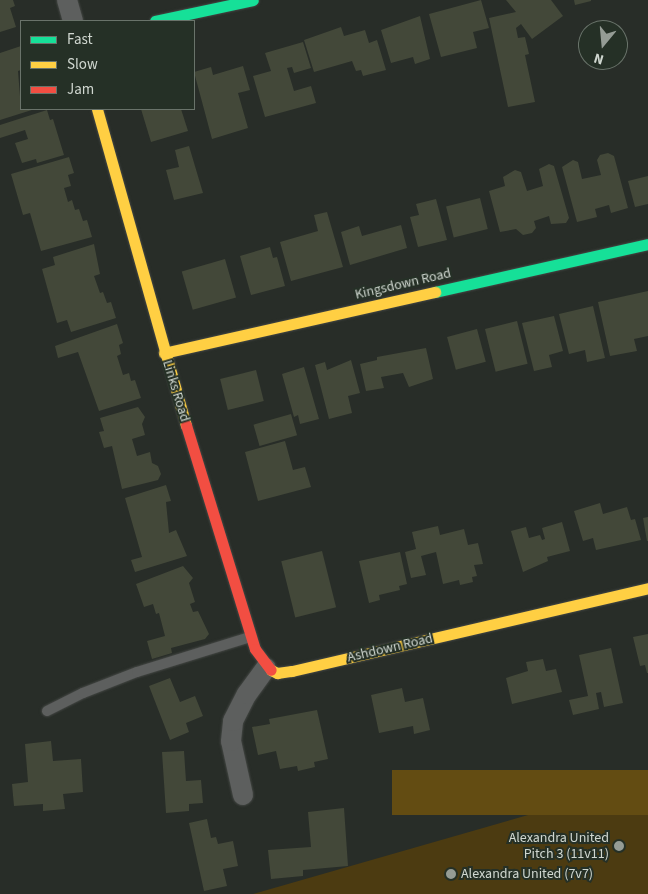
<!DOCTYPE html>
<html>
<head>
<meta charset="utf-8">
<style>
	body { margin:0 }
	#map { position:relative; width:648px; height:894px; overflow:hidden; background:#282d28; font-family:"Source Sans 3",sans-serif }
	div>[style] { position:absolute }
	.green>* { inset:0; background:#4c3b11 }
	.forest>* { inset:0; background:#634c12; transform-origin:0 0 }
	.building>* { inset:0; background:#434839; transform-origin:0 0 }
	.roads { filter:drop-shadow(0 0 1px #444744) drop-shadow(0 0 1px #444744) }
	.lane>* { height:10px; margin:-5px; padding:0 5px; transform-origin:5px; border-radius:5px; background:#5d5f5e }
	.street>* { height:20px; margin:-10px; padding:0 10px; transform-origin:10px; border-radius:10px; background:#5d5f5e }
	.fast>* { height:11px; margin:-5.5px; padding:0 5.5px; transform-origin:5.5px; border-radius:5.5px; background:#16e098 }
	.slow>* { height:11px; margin:-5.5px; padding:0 5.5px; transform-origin:5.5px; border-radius:5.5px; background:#ffcf43 }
	.jam>* { height:11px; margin:-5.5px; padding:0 5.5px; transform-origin:5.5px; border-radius:5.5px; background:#f24e42 }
	.dots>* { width:14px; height:14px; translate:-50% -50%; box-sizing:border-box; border:2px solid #253026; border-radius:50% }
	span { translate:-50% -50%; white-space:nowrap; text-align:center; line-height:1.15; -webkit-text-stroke:4px #253026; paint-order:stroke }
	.street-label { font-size:14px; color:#d0d7d0 }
	.poi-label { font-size:14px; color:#d0d7d0 }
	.right { translate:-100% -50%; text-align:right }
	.left { translate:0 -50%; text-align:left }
	.legend { position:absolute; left:20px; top:20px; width:175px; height:90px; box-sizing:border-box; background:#253026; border:1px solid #69736a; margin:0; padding:6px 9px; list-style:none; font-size:15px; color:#d0d7d0 }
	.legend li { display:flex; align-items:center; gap:10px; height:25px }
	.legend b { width:25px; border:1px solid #69736a }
	.north { position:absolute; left:578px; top:20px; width:50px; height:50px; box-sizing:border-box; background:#253026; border:1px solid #69736a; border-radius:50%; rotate:197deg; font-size:14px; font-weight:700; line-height:20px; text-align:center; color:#d0d7d0 }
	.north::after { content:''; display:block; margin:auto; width:18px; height:22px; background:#959c95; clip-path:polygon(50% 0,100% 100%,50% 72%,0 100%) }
</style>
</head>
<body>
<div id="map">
	<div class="green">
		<i style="clip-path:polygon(648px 780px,648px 894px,253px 894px,563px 805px)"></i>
	</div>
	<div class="forest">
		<i style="left:648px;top:770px;width:45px;height:256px;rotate:90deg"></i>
	</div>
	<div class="building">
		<i style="clip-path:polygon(0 0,13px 0,15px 6px,10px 8px,16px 27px,0 32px)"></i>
		<i style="clip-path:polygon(481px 0,489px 28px,473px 32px,477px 48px,441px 57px,429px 14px)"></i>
		<i style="clip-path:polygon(506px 0,551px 0,563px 16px,532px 39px,521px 24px,516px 28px,518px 38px,525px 37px,529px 54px,525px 55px,535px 102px,508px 107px,489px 18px,516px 12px)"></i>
		<i style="clip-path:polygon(574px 0,591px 0,591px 1px,575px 5px)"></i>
		<i style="clip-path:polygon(420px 16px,430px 59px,415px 64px,413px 57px,391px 63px,381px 30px)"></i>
		<i style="clip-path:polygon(341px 27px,344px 36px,365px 30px,369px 43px,377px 40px,386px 70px,363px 76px,361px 70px,356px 71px,352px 61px,314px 72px,304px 40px)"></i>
		<i style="clip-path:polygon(303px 42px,311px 68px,294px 73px,292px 67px,287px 68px,294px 91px,311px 86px,316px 103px,265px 117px,253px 76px,271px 71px,265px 53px)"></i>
		<i style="clip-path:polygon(21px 46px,21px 70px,18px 71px,21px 109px,35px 109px,0 120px,0 53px)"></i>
		<i style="clip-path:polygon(243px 66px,250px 90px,238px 93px,248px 128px,212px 139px,194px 72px,211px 67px,213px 75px)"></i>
		<i style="clip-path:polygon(141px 109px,181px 109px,188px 131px,151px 142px)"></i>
		<i style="clip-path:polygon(47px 110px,50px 120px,53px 119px,64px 155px,37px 163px,36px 159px,22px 163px,15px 143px,28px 139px,25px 130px,0 138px,0 125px)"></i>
		<i style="clip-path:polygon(189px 146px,203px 193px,174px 200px,166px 170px,179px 167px,175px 150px)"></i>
		<i style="clip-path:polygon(608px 153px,614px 156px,628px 208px,611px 213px,609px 205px,595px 209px,597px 217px,577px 222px,562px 167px,573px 160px,578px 162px,582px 179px,601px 175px,597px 160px,600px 155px)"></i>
		<i style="clip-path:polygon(69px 157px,74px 173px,68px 175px,71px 186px,64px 188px,68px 202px,72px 200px,75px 210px,79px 209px,83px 221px,87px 220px,92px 237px,41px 251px,30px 213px,23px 215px,11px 174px)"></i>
		<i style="clip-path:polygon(549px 164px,554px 166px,569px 218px,566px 223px,551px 224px,549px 216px,534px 221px,536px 228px,532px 233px,523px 235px,516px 229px,500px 232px,489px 191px,505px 186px,503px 177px,515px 170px,521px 172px,527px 191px,543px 186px,539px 169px)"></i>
		<i style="clip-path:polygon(648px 176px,648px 204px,635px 207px,628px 181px)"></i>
		<i style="left:480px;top:198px;width:32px;height:35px;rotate:76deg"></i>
		<i style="clip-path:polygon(436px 199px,447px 240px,418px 247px,410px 217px,419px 215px,416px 204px)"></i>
		<i style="clip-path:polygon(327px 212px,343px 267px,291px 281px,280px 242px,318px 231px,314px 215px)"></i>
		<i style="clip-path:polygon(401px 225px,407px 248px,350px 265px,341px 232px,359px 226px,362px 236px)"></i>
		<i style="clip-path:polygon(94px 244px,100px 274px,94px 276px,100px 293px,103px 292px,107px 303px,111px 302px,116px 318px,71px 332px,67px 320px,57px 323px,42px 269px,55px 265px,53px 257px)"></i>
		<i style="clip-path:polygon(270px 247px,273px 258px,277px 257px,285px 286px,251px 295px,240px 256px)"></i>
		<i style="left:225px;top:259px;width:40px;height:45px;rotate:74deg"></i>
		<i style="clip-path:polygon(648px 291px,648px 336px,634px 339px,637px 351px,610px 356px,598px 302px)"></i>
		<i style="clip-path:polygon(593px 306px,605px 358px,587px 362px,585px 350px,569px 354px,559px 314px)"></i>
		<i style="clip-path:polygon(554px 316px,563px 351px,549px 355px,552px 367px,534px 371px,522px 323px)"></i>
		<i style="left:517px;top:321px;width:44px;height:33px;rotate:76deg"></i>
		<i style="clip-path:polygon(117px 324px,123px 343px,119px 345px,121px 354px,117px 356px,123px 375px,129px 373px,131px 381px,135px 380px,141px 398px,99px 411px,78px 352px,58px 358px,55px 346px)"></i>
		<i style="left:477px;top:329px;width:34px;height:31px;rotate:75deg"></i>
		<i style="clip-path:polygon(426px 348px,433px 379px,409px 387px,403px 373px,381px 377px,384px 388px,366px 391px,360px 364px,377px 360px,377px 357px)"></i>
		<i style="clip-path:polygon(351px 360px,360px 393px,348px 396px,352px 413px,329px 419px,315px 365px,325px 362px,327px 370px)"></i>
		<i style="clip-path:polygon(304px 367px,319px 419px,300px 424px,298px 415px,294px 417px,282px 374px)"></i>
		<i style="left:256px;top:370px;width:32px;height:37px;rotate:76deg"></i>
		<i style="clip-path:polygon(138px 407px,145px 417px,142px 424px,145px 435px,132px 439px,137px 456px,150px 452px,152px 463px,158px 466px,161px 474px,158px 480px,122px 489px,112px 446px,104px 448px,99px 432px,104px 431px,100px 418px)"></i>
		<i style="left:291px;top:414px;width:22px;height:39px;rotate:74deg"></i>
		<i style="clip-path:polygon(285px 441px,293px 470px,305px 467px,311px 487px,258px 501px,245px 452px)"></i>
		<i style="clip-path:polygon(166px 485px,171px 501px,166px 502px,169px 533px,176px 530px,187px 556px,135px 572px,131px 560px,142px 557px,125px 498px)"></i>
		<i style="clip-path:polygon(600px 503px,603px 514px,627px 507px,631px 520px,635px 519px,641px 540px,596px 550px,593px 538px,583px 541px,574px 511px)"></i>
		<i style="clip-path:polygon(648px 517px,648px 541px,647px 541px,643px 518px)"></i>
		<i style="clip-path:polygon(562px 522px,570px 551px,547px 557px,548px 561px,523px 572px,511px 531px,526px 527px,529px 538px,540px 535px,542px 540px,545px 539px,542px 528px)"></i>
		<i style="clip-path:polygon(438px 526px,440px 535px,464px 529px,468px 545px,478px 543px,483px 564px,474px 565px,477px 576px,472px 577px,473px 582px,460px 585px,459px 580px,443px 584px,436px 552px,421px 556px,426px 575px,411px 578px,405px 552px,416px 549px,412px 532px)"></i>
		<i style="left:322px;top:551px;width:58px;height:42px;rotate:76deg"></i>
		<i style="clip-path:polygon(400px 552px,407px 584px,399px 586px,400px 590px,379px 595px,380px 600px,369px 603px,359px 561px)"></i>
		<i style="clip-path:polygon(183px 566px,193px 578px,189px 583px,195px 602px,190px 604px,193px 612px,198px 611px,209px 634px,205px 639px,171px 648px,172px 653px,152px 659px,147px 641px,165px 636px,159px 613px,156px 614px,153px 604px,144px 607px,136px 584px)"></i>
		<i style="clip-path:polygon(648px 634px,648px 673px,647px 673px,645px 665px,640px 666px,633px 637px)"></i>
		<i style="clip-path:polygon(611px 648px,623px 703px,604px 707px,601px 692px,596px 693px,599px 709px,573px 715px,569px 700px,588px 696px,579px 655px)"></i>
		<i style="clip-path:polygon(543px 659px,546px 671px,556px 669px,562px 692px,512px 704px,506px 678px,528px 671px,526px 662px)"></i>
		<i style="clip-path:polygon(170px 678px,180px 702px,195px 696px,203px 716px,186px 723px,189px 732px,170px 740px,149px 686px)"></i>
		<i style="clip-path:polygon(402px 688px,405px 702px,423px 698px,430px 730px,414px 734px,413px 726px,379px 733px,371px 695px)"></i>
		<i style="clip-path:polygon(317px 710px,328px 759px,314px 762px,315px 767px,298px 771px,297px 766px,280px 769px,276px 751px,258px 755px,252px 727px,270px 724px,269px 719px)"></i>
		<i style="clip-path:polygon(51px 741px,53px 761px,81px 759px,83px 792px,63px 794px,65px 809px,43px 811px,43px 804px,14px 806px,12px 784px,28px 782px,25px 744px)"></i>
		<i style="clip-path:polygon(184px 751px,186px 781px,201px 780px,203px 803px,189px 804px,189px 811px,166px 813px,162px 752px)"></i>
		<i style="clip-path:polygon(344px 808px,348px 866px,303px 870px,303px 876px,271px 879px,268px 850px,311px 847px,308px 812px)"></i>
		<i style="clip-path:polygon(207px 819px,211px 838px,216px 837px,218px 844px,233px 841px,238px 866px,223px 869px,227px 886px,204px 891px,189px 823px)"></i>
	</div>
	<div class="roads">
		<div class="lane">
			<i style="left:47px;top:711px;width:40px;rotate:-26.6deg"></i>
			<i style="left:83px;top:693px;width:58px;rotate:-21.3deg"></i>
			<i style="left:137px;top:672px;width:118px;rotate:-17.2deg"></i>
		</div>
		<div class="street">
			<i style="left:67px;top:0;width:22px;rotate:74deg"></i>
			<i style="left:243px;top:795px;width:55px;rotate:-102.5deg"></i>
			<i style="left:231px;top:741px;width:20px;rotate:-84deg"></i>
			<i style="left:233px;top:721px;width:30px;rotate:-63deg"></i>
			<i style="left:247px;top:694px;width:32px;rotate:-54deg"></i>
		</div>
		<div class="fast">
			<i style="left:155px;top:21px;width:100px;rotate:-12.1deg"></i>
			<i style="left:435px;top:292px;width:218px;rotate:-12.7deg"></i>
		</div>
		<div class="slow">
			<i style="left:97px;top:109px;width:328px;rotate:74.3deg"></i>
			<i style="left:164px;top:353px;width:278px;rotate:-12.7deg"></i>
			<i style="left:271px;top:670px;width:7px;rotate:27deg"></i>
			<i style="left:277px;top:673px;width:15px;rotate:-8deg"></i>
			<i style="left:292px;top:671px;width:366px;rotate:-13.1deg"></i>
		</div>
		<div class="jam">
			<i style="left:186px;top:425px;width:234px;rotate:72.9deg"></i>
			<i style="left:255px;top:649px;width:26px;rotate:53deg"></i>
		</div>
	</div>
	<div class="dots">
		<i style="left:619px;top:846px;background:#959c95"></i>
		<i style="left:451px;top:874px;background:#959c95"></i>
	</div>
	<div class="street-label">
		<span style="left:403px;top:284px;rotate:-13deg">Kingsdown Road</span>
		<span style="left:176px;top:391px;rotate:73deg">Links Road</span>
		<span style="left:390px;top:648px;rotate:-13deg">Ashdown Road</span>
	</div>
	<div class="poi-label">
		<span class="right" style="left:609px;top:846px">Alexandra United<br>Pitch 3 (11v11)</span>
		<span class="left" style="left:461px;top:874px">Alexandra United (7v7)</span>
	</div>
	<ul class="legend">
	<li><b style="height:6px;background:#16e098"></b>Fast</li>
	<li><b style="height:6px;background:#ffcf43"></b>Slow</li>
	<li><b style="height:6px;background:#f24e42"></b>Jam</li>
	</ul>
	<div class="north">N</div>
</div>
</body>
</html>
